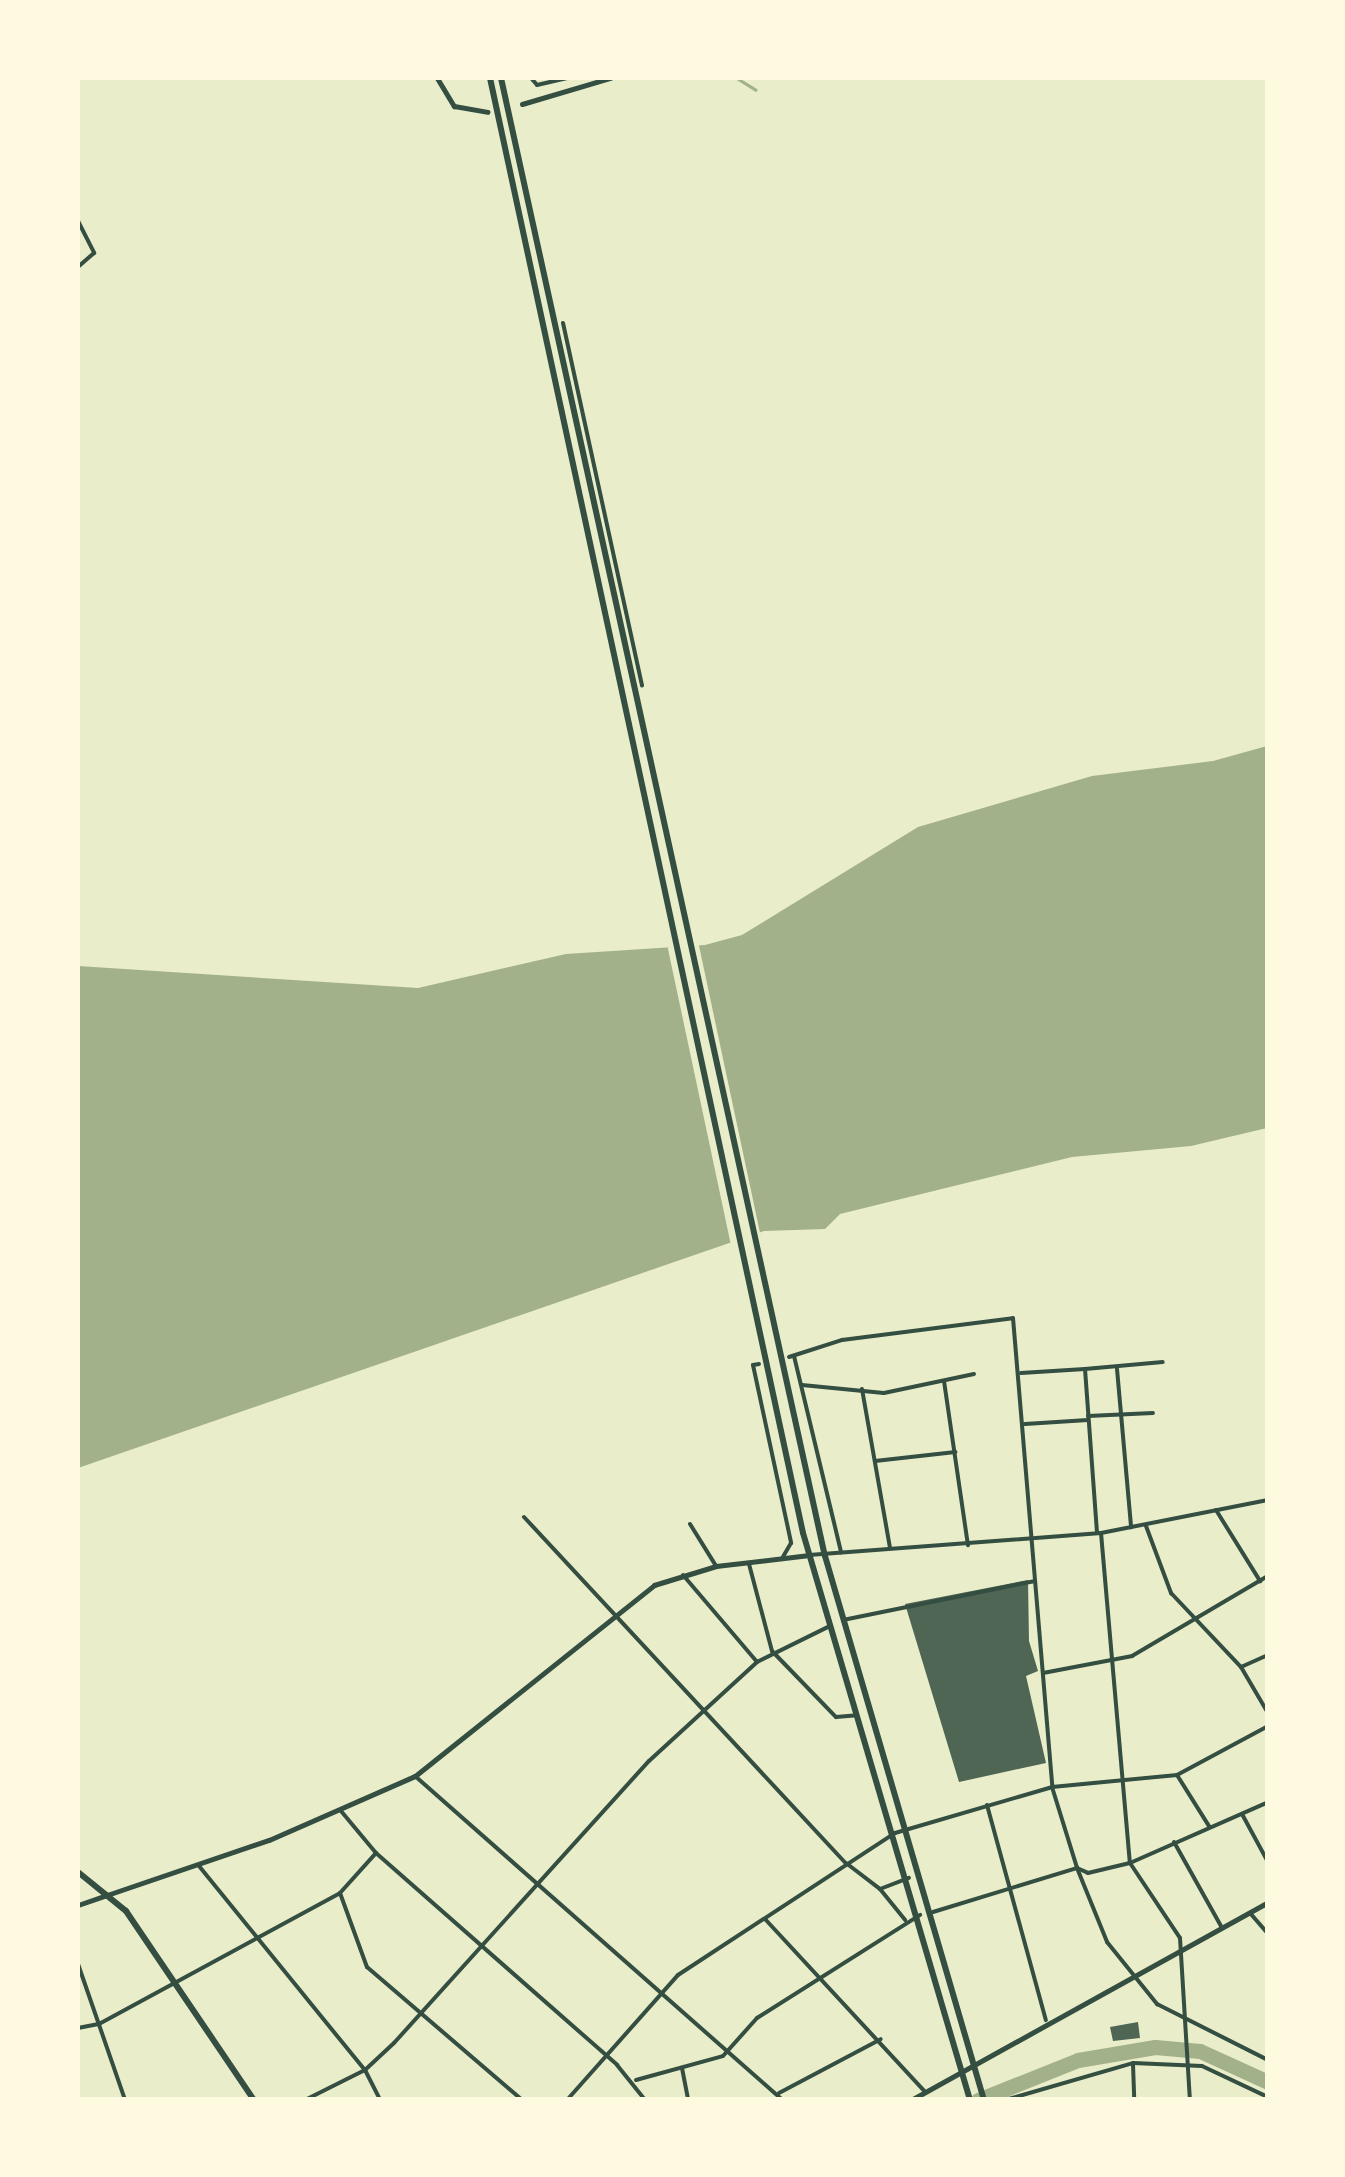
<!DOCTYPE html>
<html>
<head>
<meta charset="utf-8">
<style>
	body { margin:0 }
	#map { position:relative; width:1345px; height:2177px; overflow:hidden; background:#e9edc9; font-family:"Source Sans 3",sans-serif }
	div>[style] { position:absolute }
	.water>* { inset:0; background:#a3b18a }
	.pier>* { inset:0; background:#e9edc9; transform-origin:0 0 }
	.stream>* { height:2.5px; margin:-1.25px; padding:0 1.25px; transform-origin:1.25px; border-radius:1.25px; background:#a3b18a }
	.river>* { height:15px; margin:-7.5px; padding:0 7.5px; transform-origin:7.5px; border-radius:7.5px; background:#a3b18a }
	.building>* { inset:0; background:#4f6655 }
	.minor>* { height:4px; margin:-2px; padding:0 2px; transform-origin:2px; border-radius:2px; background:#344e41 }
	.tertiary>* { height:5px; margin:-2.5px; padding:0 2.5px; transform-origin:2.5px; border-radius:2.5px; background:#344e41 }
	.secondary>* { height:5px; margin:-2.5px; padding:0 2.5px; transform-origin:2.5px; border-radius:2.5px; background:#344e41 }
	.trunk>* { height:6px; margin:-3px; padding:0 3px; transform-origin:3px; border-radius:3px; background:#344e41 }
	span { translate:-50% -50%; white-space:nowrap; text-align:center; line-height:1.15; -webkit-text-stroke:8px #fefae0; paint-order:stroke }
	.frame { position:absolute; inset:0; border:80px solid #fefae0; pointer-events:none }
</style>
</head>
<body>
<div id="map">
	<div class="water">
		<i style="clip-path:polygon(1267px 746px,1267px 1128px,1191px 1146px,1072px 1157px,840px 1214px,825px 1229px,764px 1231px,78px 1468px,78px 966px,418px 988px,566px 954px,705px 945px,742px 935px,918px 827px,1092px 776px,1213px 761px)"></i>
	</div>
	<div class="pier">
		<i style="left:698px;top:941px;width:303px;height:31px;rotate:78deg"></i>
	</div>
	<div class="stream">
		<i style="left:737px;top:78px;width:22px;rotate:32deg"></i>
	</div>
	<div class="river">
		<i style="left:978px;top:2100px;width:108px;rotate:-21.8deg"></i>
		<i style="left:1078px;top:2060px;width:78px;rotate:-9.6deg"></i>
		<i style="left:1155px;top:2047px;width:45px;rotate:5.1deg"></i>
		<i style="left:1200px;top:2051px;width:75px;rotate:24.5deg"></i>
	</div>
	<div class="building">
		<i style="clip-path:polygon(1028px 1580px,1029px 1641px,1038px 1671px,1026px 1676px,1046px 1763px,959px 1782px,905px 1604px)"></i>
		<i style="clip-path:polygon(1138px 2022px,1140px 2038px,1113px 2041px,1110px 2027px)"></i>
	</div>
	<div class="minor">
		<i style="left:531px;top:78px;width:9px;rotate:49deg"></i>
		<i style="left:537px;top:85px;width:31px;rotate:-13deg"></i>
		<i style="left:78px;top:221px;width:36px;rotate:63deg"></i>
		<i style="left:94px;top:253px;width:21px;rotate:139deg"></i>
		<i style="left:563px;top:323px;width:371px;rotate:77.7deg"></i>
		<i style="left:794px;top:1356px;width:202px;rotate:76.5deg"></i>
		<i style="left:789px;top:1357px;width:56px;rotate:-17.8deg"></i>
		<i style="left:842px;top:1340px;width:172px;rotate:-7.3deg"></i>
		<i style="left:1013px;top:1318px;width:471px;rotate:85.2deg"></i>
		<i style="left:1052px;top:1787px;width:85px;rotate:72.8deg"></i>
		<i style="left:1077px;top:1868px;width:80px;rotate:67.9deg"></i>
		<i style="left:1107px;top:1942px;width:80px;rotate:51.1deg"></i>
		<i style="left:1157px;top:2004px;width:124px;rotate:26.8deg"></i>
		<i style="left:759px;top:1364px;width:6px;rotate:171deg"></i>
		<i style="left:753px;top:1365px;width:182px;rotate:77.9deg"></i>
		<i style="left:791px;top:1543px;width:16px;rotate:120deg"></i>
		<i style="left:1085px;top:1369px;width:78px;rotate:-5.1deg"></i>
		<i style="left:1117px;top:1369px;width:159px;rotate:84.9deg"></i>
		<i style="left:1021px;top:1373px;width:64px;rotate:-3.6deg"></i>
		<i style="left:1085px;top:1369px;width:164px;rotate:85.8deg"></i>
		<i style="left:944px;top:1381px;width:166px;rotate:81.7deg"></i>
		<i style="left:802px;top:1385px;width:82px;rotate:5.6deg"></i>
		<i style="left:884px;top:1393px;width:92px;rotate:-11.9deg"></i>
		<i style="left:862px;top:1389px;width:160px;rotate:80deg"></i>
		<i style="left:1088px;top:1416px;width:65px;rotate:-2.6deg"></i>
		<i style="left:1025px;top:1424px;width:63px;rotate:-3.6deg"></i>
		<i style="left:875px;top:1461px;width:81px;rotate:-6.4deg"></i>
		<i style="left:1216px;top:1510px;width:84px;rotate:58.2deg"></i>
		<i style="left:524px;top:1517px;width:473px;rotate:47.1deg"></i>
		<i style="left:846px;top:1863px;width:43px;rotate:37.4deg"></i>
		<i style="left:880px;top:1889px;width:31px;rotate:-21deg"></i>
		<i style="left:690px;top:1524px;width:49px;rotate:58.2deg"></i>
		<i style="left:1146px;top:1526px;width:72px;rotate:69.5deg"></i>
		<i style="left:1171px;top:1593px;width:102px;rotate:46.6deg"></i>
		<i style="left:1241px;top:1667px;width:53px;rotate:59.6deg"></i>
		<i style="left:1101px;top:1533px;width:331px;rotate:85deg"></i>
		<i style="left:1130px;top:1863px;width:90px;rotate:56.3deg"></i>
		<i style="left:1180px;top:1938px;width:162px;rotate:86.5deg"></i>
		<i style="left:809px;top:1555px;width:293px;rotate:-4.3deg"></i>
		<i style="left:1101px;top:1533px;width:170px;rotate:-11.2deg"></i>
		<i style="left:749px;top:1564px;width:90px;rotate:75.2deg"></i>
		<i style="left:772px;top:1651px;width:92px;rotate:45.9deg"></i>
		<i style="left:836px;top:1717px;width:21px;rotate:-5deg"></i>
		<i style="left:683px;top:1575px;width:114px;rotate:49.6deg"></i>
		<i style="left:843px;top:1620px;width:196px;rotate:-11.5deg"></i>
		<i style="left:1241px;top:1667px;width:30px;rotate:-24deg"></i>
		<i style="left:1043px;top:1673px;width:91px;rotate:-10.8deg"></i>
		<i style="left:1132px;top:1656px;width:158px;rotate:-30.5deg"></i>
		<i style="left:1177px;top:1775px;width:60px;rotate:57.9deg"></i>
		<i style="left:415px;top:1776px;width:490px;rotate:41.4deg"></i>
		<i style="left:987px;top:1805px;width:223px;rotate:74.7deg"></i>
		<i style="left:341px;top:1811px;width:55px;rotate:50.2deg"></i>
		<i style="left:376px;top:1853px;width:321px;rotate:41.3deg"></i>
		<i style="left:617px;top:2065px;width:45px;rotate:51.3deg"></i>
		<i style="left:1242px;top:1814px;width:55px;rotate:61.6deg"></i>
		<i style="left:1174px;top:1842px;width:98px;rotate:60.8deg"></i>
		<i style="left:199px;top:1866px;width:263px;rotate:50.9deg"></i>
		<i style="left:365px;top:2070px;width:34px;rotate:63deg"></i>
		<i style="left:880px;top:1889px;width:40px;rotate:51deg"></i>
		<i style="left:340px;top:1893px;width:79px;rotate:70deg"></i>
		<i style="left:367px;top:1967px;width:204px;rotate:40.6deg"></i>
		<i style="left:933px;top:1912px;width:151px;rotate:-17deg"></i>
		<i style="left:1077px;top:1868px;width:12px;rotate:24deg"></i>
		<i style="left:1088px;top:1873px;width:43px;rotate:-13.4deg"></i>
		<i style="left:1130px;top:1863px;width:151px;rotate:-23.8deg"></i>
		<i style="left:1250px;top:1913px;width:28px;rotate:49deg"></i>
		<i style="left:765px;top:1919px;width:236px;rotate:47.2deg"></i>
		<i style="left:78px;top:1964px;width:144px;rotate:70.9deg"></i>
		<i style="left:78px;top:2028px;width:21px;rotate:-11deg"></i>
		<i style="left:99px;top:2024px;width:274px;rotate:-28.5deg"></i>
		<i style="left:340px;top:1893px;width:54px;rotate:-48deg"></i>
		<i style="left:1133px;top:2064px;width:36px;rotate:88deg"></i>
		<i style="left:682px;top:2068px;width:33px;rotate:79deg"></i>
		<i style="left:636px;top:2080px;width:90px;rotate:-15.4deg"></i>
		<i style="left:723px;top:2056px;width:51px;rotate:-48.2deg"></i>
		<i style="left:757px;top:2018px;width:193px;rotate:-32.3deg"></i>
		<i style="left:779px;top:2093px;width:115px;rotate:-27.9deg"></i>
		<i style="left:305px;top:2100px;width:67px;rotate:-26.6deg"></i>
		<i style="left:365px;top:2070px;width:40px;rotate:-43deg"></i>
		<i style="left:394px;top:2043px;width:380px;rotate:-47.9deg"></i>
		<i style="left:649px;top:1761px;width:147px;rotate:-42.5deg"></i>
		<i style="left:757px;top:1662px;width:81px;rotate:-26.3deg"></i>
		<i style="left:567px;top:2100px;width:167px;rotate:-48.4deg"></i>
		<i style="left:678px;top:1975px;width:259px;rotate:-33.2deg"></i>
		<i style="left:895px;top:1833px;width:164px;rotate:-16.3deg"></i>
		<i style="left:1052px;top:1787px;width:126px;rotate:-5.5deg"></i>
		<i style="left:1177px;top:1775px;width:103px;rotate:-28.3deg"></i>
		<i style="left:1005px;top:2100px;width:133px;rotate:-16.1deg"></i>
		<i style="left:1133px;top:2063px;width:69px;rotate:2.5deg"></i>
		<i style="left:1202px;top:2066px;width:73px;rotate:25.2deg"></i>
	</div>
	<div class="tertiary">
		<i style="left:437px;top:78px;width:33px;rotate:59deg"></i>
		<i style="left:454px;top:106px;width:34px;rotate:10deg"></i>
		<i style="left:522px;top:104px;width:92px;rotate:-16.5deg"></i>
		<i style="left:107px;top:1895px;width:171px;rotate:-18.8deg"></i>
		<i style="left:269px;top:1840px;width:159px;rotate:-23.7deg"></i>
		<i style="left:415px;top:1776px;width:306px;rotate:-38.6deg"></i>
		<i style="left:654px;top:1585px;width:65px;rotate:-17deg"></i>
		<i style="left:716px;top:1566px;width:94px;rotate:-6.7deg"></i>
		<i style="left:911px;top:2100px;width:408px;rotate:-29deg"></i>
	</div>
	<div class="secondary">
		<i style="left:78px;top:1905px;width:31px;rotate:-19deg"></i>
	</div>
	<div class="trunk">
		<i style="left:490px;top:78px;width:1488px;rotate:77.86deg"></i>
		<i style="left:803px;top:1533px;width:591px;rotate:73.59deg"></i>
		<i style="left:501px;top:78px;width:1513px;rotate:77.64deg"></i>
		<i style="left:825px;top:1556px;width:567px;rotate:73.71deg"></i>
		<i style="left:78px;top:1872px;width:62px;rotate:39.1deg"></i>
		<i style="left:126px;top:1911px;width:228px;rotate:55.9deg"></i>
	</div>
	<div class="frame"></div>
</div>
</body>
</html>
